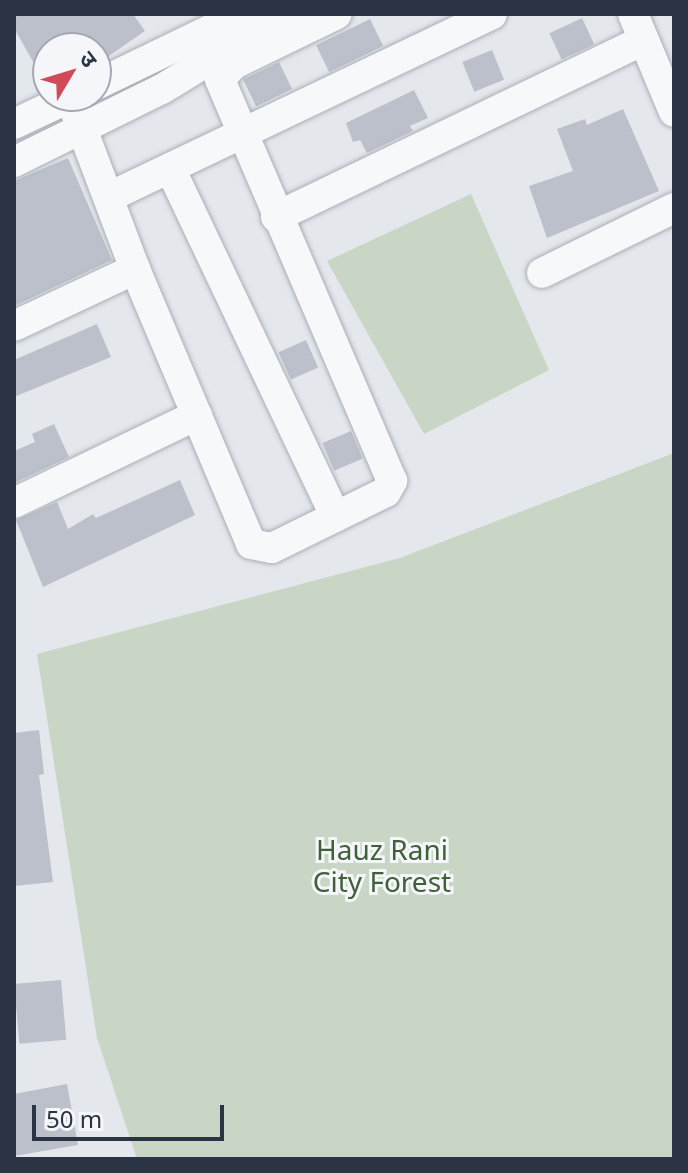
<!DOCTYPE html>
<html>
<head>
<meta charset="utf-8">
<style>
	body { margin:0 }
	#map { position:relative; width:688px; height:1173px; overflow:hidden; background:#e4e7ec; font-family:"Noto Sans","Noto Sans Devanagari",sans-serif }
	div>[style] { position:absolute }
	.green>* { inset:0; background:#c9d6c5 }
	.building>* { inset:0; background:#bbc0ca; transform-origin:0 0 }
	.roads { filter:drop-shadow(0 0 2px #a9aeb7) drop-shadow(0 0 2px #a9aeb7) }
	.minor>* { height:30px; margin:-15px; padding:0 15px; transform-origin:15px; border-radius:15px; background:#f7f8fa }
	span { translate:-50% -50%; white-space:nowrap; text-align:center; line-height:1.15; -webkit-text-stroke:6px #f4f6f9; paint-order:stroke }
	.park-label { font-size:28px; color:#3f6138 }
	.frame { position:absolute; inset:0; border:16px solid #2b3445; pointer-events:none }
	.north { position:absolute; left:32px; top:32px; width:80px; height:80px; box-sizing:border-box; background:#f4f6f9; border:2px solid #a4a8b1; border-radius:50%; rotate:52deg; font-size:22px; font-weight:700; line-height:32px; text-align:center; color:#2b3445 }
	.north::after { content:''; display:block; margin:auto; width:28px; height:36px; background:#d1495b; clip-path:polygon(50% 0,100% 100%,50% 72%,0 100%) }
	.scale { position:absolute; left:32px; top:1105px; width:192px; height:36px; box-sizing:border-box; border:4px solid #2b3445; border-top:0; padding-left:10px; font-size:24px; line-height:28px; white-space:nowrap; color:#2b3445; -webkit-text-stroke:6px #f4f6f9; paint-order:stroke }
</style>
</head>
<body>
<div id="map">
	<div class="green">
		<i style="clip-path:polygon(471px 194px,549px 370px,424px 434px,327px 261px)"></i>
		<i style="clip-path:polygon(674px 453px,674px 1159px,137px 1159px,97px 1038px,37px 654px,400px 558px)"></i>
	</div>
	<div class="building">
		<i style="clip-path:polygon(21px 14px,133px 14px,145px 31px,96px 65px,96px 48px,48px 48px,48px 88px,14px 28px,14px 18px)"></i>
		<i style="left:582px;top:18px;width:29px;height:36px;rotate:65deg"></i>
		<i style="left:370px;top:19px;width:30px;height:60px;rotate:64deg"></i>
		<i style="left:492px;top:50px;width:32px;height:32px;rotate:68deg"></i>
		<i style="left:279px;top:62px;width:30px;height:40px;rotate:64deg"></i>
		<i style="clip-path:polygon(414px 90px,428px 118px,410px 126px,413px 131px,367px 153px,360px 140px,353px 142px,346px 123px)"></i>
		<i style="clip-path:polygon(623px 109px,659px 191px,547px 238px,529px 186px,573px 171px,557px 129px,585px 119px,587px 125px)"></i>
		<i style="clip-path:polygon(68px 158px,112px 260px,14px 306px,14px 181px)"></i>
		<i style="clip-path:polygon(97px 324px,111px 357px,14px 397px,14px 360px)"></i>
		<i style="left:306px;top:340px;width:30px;height:30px;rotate:66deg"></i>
		<i style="clip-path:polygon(54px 424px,69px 457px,14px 483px,14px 451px,35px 442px,32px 434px)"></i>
		<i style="left:351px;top:431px;width:30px;height:31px;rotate:67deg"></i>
		<i style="clip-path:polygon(180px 480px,195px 515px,43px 587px,16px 520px,57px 502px,68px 529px,93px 514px,96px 518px)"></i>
		<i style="clip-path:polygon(39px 730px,44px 774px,39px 775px,53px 882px,14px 886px,14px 733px)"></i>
		<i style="left:61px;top:980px;width:60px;height:47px;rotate:85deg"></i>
		<i style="clip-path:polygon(67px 1084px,78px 1145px,14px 1156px,14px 1094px)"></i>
	</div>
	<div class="roads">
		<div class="minor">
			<i style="left:633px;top:14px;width:106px;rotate:67.3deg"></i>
			<i style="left:96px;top:85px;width:163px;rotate:-25.8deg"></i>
			<i style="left:70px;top:97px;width:184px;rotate:69.3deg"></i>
			<i style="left:135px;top:269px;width:298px;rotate:67.1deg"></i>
			<i style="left:251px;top:544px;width:21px;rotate:11deg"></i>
			<i style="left:272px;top:548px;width:127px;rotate:-26.2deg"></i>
			<i style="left:386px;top:492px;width:13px;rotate:-61deg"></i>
			<i style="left:392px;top:481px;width:437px;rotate:-113.2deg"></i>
			<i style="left:220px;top:79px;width:21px;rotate:-47deg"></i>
			<i style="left:234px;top:64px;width:114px;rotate:-25.9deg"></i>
			<i style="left:14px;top:124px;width:65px;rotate:-25.4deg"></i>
			<i style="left:14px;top:162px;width:165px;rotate:-26.3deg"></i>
			<i style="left:162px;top:89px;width:144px;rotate:-31.4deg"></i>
			<i style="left:170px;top:168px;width:386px;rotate:64.6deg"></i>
			<i style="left:109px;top:197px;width:424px;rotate:-25.5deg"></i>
			<i style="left:276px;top:217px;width:408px;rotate:-25.7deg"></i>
			<i style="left:542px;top:273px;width:147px;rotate:-26.2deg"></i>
			<i style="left:14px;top:326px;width:134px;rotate:-25.2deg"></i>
			<i style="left:14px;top:503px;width:203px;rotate:-25.7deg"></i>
		</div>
	</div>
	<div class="park-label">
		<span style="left:382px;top:865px">Hauz Rani<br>City Forest</span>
	</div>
	<div class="frame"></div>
	<div class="north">उ</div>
	<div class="scale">50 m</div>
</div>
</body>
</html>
